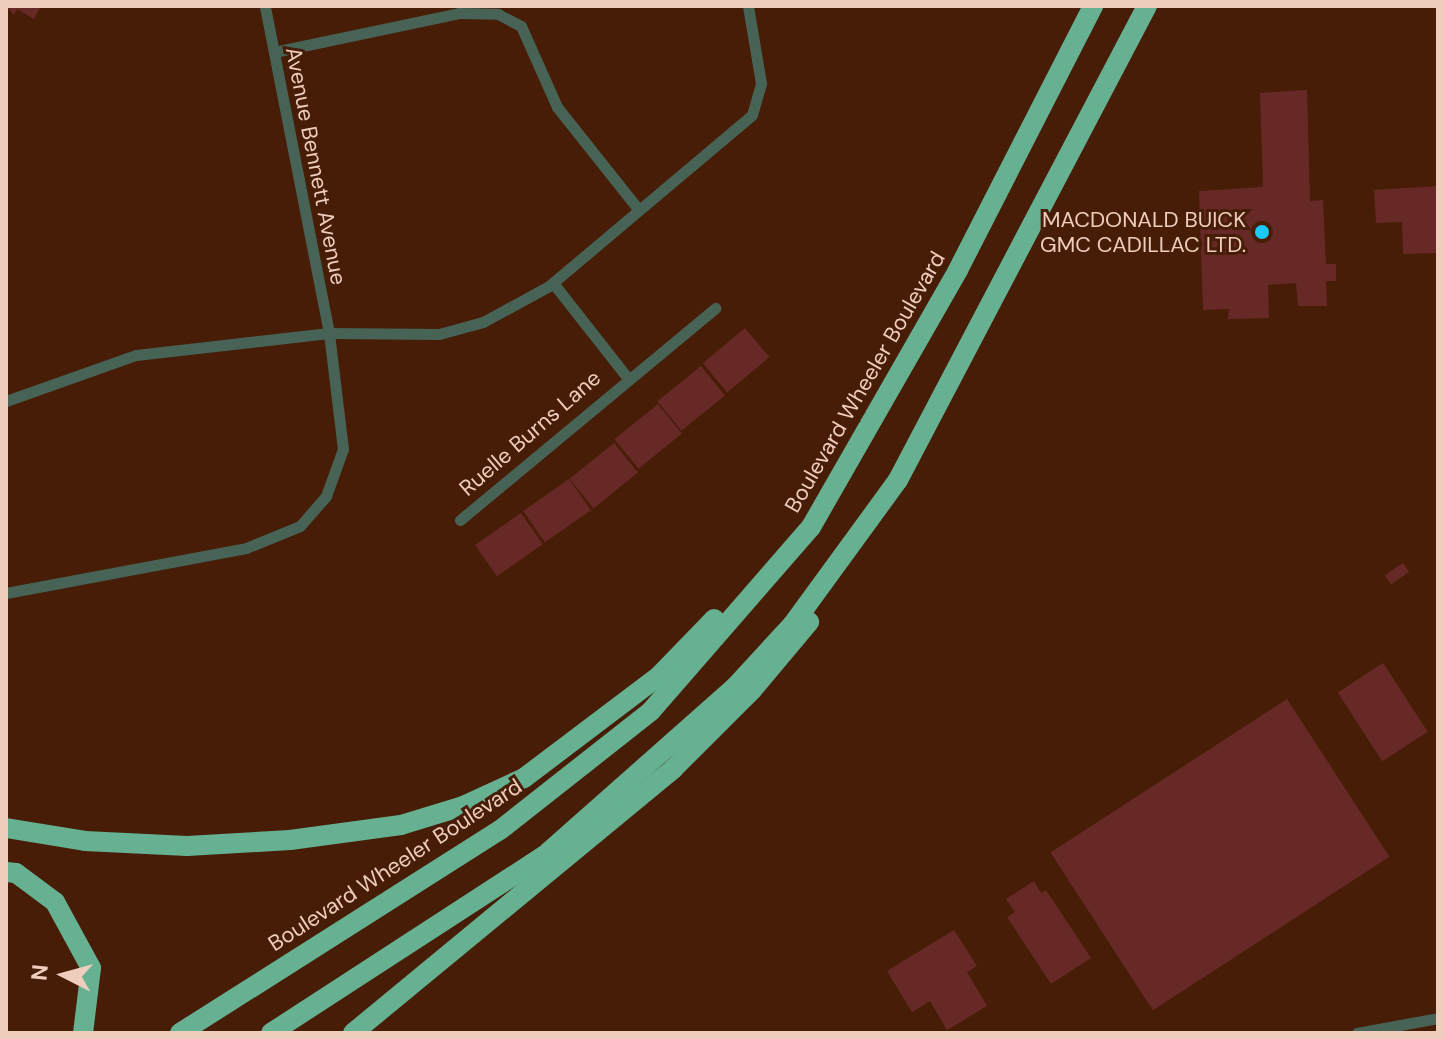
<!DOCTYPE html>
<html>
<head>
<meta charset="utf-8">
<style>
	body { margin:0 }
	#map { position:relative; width:1444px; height:1039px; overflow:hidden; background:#471d07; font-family:"DM Sans",sans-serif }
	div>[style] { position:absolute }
	.building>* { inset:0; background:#672926; transform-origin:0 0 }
	.street>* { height:11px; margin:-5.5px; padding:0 5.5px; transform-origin:5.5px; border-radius:5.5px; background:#466356 }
	.highway>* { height:20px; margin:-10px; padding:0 10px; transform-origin:10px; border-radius:10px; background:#65b191 }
	.dots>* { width:22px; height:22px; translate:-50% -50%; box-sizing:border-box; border:4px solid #471d07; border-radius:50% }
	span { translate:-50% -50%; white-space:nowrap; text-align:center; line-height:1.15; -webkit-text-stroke:6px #471d07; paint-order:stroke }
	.street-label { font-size:22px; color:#efcdbd }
	.poi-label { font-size:22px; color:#efcdbd }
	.right { translate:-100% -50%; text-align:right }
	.frame { position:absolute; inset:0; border:8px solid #efcdbd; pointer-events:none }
	.north { position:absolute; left:24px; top:935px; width:80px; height:80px; -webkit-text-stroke:6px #471d07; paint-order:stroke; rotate:276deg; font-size:22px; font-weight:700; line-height:32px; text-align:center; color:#efcdbd }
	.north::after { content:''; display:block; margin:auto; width:28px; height:36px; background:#efcdbd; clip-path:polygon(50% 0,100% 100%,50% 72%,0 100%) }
</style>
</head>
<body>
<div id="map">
	<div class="building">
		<i style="clip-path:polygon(6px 6px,41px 6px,34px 19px,17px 9px,14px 15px)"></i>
		<i style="clip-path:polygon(1307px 90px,1310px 201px,1323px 200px,1326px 264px,1336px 264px,1336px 281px,1326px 281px,1327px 306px,1298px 306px,1296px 283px,1268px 285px,1269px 318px,1228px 319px,1229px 309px,1203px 310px,1199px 191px,1263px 187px,1260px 93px)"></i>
		<i style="clip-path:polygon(1438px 186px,1438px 253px,1403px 254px,1402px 222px,1376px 223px,1374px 190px)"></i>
		<i style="left:745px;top:328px;width:38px;height:55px;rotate:50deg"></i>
		<i style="left:701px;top:366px;width:38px;height:56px;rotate:51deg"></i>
		<i style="left:658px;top:404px;width:38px;height:56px;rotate:51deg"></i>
		<i style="left:614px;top:443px;width:38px;height:57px;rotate:51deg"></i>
		<i style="left:569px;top:479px;width:38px;height:56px;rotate:55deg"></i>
		<i style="left:521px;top:513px;width:38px;height:56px;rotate:55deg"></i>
		<i style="left:1403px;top:563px;width:11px;height:22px;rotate:56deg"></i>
		<i style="left:1383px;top:663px;width:82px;height:54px;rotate:57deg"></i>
		<i style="left:1287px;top:699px;width:188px;height:282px;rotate:57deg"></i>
		<i style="clip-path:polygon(1034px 881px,1041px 893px,1046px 890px,1091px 958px,1051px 984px,1007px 917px,1015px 912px,1006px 899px)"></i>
		<i style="clip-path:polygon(954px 930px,977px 966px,967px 972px,987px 1006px,947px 1030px,930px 1001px,912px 1012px,887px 971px)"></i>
	</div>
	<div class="street">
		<i style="left:274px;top:52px;width:189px;rotate:-11.9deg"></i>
		<i style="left:459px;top:13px;width:39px;rotate:1deg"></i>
		<i style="left:498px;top:14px;width:26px;rotate:28deg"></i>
		<i style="left:521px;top:26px;width:89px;rotate:66deg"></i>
		<i style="left:557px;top:107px;width:130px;rotate:51.5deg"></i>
		<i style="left:553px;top:283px;width:120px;rotate:51.8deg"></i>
		<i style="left:6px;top:401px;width:138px;rotate:-19.5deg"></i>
		<i style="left:136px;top:355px;width:194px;rotate:-6.5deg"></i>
		<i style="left:329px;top:333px;width:110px;rotate:0.5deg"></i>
		<i style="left:439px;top:334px;width:46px;rotate:-15.3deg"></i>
		<i style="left:483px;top:322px;width:75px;rotate:-28.6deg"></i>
		<i style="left:549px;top:286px;width:265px;rotate:-40.1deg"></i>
		<i style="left:752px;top:115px;width:33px;rotate:-74deg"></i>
		<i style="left:761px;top:83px;width:78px;rotate:-99.6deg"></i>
		<i style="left:460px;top:520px;width:332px;rotate:-39.7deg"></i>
		<i style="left:6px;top:593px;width:244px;rotate:-10.6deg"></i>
		<i style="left:246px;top:548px;width:58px;rotate:-22.2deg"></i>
		<i style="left:300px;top:526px;width:40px;rotate:-49deg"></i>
		<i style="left:326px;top:496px;width:50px;rotate:-70.1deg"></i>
		<i style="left:343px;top:449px;width:117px;rotate:-96.9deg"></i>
		<i style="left:329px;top:333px;width:333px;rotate:-101.1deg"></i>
		<i style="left:1357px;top:1033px;width:82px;rotate:-10.5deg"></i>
	</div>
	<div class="highway">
		<i style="left:6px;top:828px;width:80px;rotate:9.3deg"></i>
		<i style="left:85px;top:841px;width:102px;rotate:2.8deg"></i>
		<i style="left:187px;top:846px;width:103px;rotate:-3.3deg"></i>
		<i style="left:290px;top:840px;width:112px;rotate:-7.7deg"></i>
		<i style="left:401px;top:825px;width:65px;rotate:-17deg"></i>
		<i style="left:463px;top:806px;width:67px;rotate:-24.7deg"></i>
		<i style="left:524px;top:778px;width:171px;rotate:-37.1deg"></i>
		<i style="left:660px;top:675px;width:78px;rotate:-46deg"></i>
		<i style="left:6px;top:872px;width:10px;rotate:6deg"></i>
		<i style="left:16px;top:873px;width:49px;rotate:36.6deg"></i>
		<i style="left:55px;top:902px;width:75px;rotate:61.4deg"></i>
		<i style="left:91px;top:968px;width:65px;rotate:97deg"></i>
		<i style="left:180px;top:1033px;width:379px;rotate:-32.4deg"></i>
		<i style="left:500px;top:830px;width:192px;rotate:-38.2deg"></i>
		<i style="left:651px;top:711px;width:244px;rotate:-49deg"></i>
		<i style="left:811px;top:527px;width:296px;rotate:-60.2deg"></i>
		<i style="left:958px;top:270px;width:297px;rotate:-62.9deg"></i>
		<i style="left:271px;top:1033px;width:325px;rotate:-33deg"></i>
		<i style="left:544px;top:856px;width:255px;rotate:-41.5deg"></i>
		<i style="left:735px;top:687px;width:86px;rotate:-47.4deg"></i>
		<i style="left:793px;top:624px;width:178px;rotate:-53.9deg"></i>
		<i style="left:898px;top:480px;width:535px;rotate:-62.29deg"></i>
		<i style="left:353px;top:1033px;width:415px;rotate:-39.5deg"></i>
		<i style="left:673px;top:769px;width:112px;rotate:-45deg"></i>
		<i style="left:752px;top:690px;width:89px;rotate:-50deg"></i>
	</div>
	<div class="dots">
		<i style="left:1262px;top:232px;background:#1dc9fc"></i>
	</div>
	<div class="street-label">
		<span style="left:316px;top:166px;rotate:79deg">Avenue Bennett Avenue</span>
		<span style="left:865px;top:382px;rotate:-60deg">Boulevard Wheeler Boulevard</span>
		<span style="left:530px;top:433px;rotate:-41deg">Ruelle Burns Lane</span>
		<span style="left:395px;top:865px;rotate:-33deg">Boulevard Wheeler Boulevard</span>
	</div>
	<div class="poi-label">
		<span class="right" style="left:1246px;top:232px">MACDONALD BUICK<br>GMC CADILLAC LTD.</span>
	</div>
	<div class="frame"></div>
	<div class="north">N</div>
</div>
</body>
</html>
